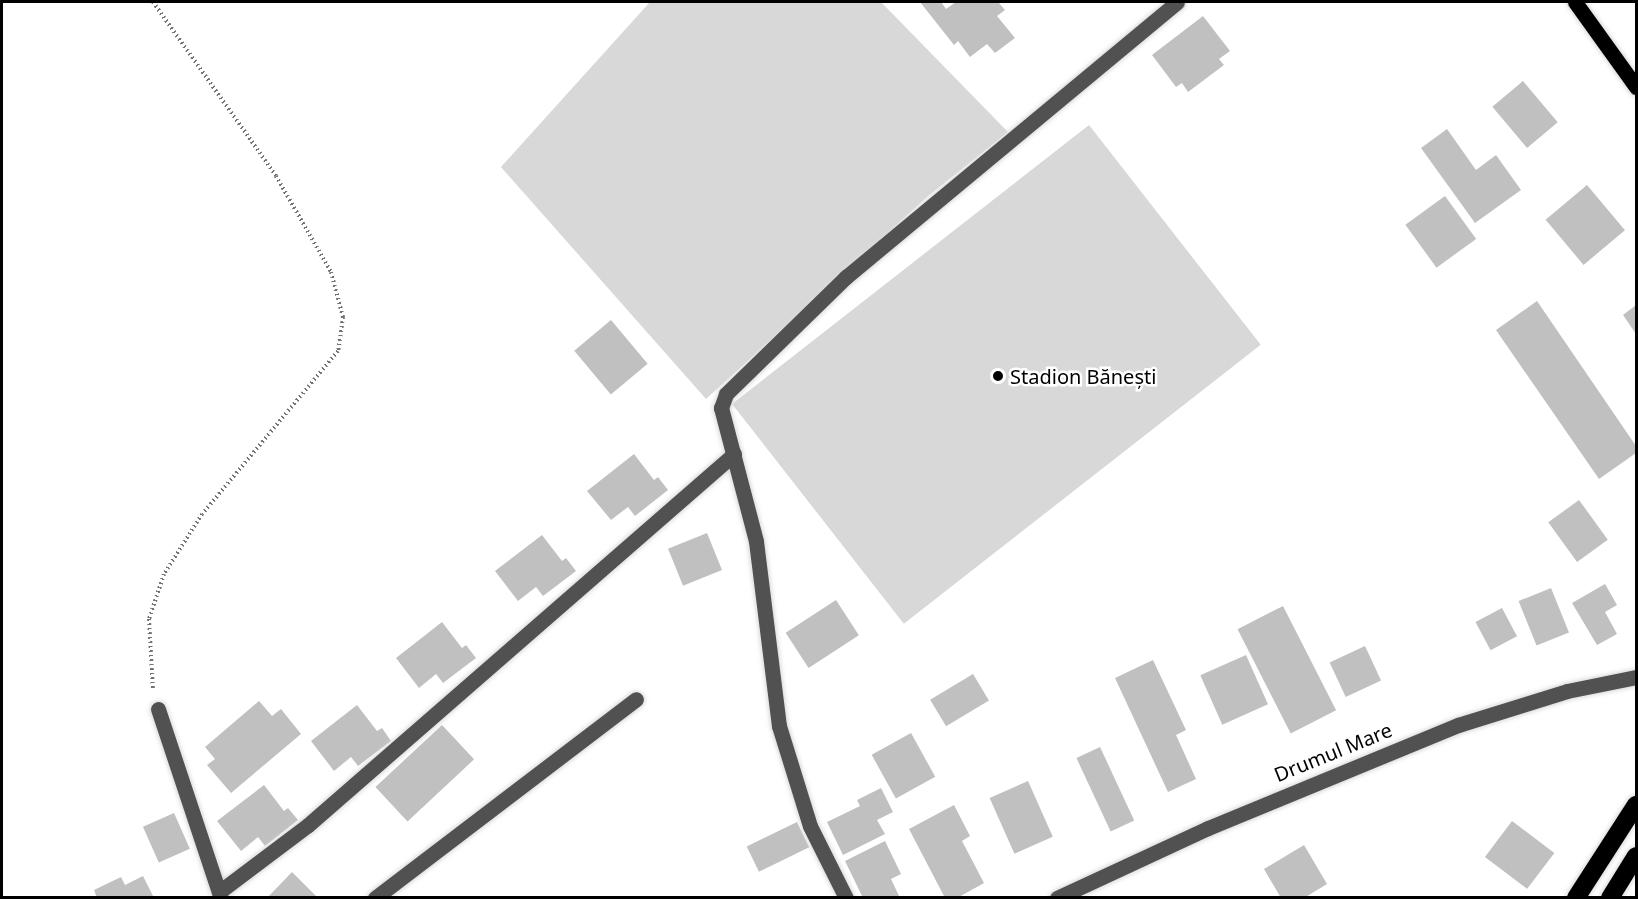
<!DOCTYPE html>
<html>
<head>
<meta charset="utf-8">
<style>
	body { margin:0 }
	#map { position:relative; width:1638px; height:899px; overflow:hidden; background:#fff; font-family:"Noto Sans",sans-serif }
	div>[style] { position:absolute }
	.green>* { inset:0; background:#d8d8d8; transform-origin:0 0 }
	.building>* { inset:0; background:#c0c0c0; transform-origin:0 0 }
	.path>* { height:4px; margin-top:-2px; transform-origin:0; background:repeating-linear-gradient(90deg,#737373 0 1.5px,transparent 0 4.5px) }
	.roads { filter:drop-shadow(0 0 2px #dbdbdb) drop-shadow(0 0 2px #dbdbdb) }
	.minor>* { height:15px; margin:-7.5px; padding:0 7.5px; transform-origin:7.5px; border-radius:7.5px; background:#515151 }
	.major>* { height:15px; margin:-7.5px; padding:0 7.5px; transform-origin:7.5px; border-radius:7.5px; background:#000 }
	.highway>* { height:18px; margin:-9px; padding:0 9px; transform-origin:9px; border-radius:9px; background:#000 }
	.dots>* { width:16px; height:16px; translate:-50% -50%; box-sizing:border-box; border:3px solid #fff; border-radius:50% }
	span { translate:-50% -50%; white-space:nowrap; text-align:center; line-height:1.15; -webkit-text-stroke:5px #fff; paint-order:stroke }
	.poi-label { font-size:20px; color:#000 }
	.left { translate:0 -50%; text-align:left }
	.street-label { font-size:20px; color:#000 }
	.frame { position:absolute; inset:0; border:3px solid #000; pointer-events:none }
</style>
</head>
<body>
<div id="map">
	<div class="green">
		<i style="clip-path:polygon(650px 2px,881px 2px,1008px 132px,927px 197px,706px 399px,501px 167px)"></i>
		<i style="left:1089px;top:125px;width:279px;height:453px;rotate:52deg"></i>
	</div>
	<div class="building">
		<i style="clip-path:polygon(920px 2px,941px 2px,946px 9px,956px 2px,998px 2px,1005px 10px,997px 16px,1015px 38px,995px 53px,987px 44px,970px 57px,958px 41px,954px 45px)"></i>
		<i style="clip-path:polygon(1203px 16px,1230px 51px,1219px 59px,1224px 65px,1188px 92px,1182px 83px,1176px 87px,1152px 55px)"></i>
		<i style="left:1523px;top:81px;width:54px;height:40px;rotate:50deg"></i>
		<i style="clip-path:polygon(1447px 129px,1476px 170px,1496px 155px,1521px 190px,1475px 223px,1421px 148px)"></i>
		<i style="left:1587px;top:185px;width:59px;height:54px;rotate:50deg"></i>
		<i style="left:1445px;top:196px;width:53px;height:49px;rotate:54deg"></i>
		<i style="clip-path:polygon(1537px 301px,1636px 446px,1636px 453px,1599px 479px,1496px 330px)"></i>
		<i style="clip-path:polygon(1636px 305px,1636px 334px,1623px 315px)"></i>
		<i style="left:611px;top:320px;width:57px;height:48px;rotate:50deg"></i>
		<i style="clip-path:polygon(634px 454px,654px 480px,658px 477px,668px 490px,635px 516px,628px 507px,611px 520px,587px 491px)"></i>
		<i style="left:1579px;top:500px;width:49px;height:38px;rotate:54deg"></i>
		<i style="left:707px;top:533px;width:40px;height:42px;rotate:68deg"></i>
		<i style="clip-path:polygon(542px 535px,562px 561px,566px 558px,576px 571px,543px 596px,536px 587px,518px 601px,495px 571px)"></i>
		<i style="clip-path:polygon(1605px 584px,1617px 605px,1605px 612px,1617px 634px,1597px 645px,1572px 603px)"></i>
		<i style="left:1551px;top:588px;width:48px;height:35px;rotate:68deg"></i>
		<i style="left:836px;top:600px;width:42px;height:60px;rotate:57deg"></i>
		<i style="left:1283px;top:606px;width:117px;height:51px;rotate:63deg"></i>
		<i style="left:1502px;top:608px;width:32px;height:30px;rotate:62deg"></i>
		<i style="clip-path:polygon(442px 622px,462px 648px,466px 645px,476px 658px,443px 683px,436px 674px,419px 688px,396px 658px)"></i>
		<i style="left:1365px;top:646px;width:38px;height:39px;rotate:65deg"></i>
		<i style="left:1246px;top:655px;width:54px;height:50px;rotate:66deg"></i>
		<i style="clip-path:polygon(1153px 660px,1186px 730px,1176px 735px,1196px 779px,1168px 792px,1115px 678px)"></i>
		<i style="left:973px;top:674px;width:31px;height:50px;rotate:59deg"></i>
		<i style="clip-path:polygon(259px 701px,272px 716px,281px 709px,301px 734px,231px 793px,207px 765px,215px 759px,205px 747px)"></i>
		<i style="clip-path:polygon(357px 705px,377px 731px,382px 728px,391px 741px,358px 766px,351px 757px,334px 771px,311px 741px)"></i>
		<i style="left:442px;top:725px;width:47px;height:91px;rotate:47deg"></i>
		<i style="left:911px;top:733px;width:50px;height:45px;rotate:61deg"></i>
		<i style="left:1100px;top:747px;width:81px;height:26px;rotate:65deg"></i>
		<i style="left:1028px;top:781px;width:61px;height:42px;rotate:66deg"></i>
		<i style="clip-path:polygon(264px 785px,284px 811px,288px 808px,298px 820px,265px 846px,258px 837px,241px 851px,217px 821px)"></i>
		<i style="clip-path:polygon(881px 788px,893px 812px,877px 820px,885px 834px,843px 855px,827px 822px,860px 806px,857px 800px)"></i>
		<i style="clip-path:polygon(954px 805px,970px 836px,962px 841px,984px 883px,957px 898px,945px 898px,909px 829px)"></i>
		<i style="left:174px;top:813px;width:39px;height:34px;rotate:66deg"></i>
		<i style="left:1512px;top:821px;width:53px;height:45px;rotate:37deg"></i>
		<i style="left:797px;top:822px;width:28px;height:56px;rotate:64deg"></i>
		<i style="clip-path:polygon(885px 841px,901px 874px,891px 879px,900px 898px,863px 898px,845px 861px)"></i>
		<i style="clip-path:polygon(1304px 845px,1327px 884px,1304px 898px,1281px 898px,1264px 869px)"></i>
		<i style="clip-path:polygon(292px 872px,318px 898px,267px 898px)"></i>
		<i style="clip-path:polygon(143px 876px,154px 898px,97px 898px,94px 890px,121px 877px,125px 885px)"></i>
	</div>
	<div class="path">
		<i style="left:153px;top:2px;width:213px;rotate:54.7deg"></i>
		<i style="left:276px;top:176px;width:111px;rotate:60.2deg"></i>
		<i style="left:331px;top:272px;width:47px;rotate:75.1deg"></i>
		<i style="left:343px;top:317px;width:34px;rotate:98deg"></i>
		<i style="left:338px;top:351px;width:212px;rotate:129.8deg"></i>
		<i style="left:202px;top:514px;width:71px;rotate:122.3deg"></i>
		<i style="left:164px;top:574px;width:47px;rotate:108.4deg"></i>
		<i style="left:149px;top:619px;width:72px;rotate:86.8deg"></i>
	</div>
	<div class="roads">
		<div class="minor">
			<i style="left:158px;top:709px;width:199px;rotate:71.6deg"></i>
			<i style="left:219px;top:892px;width:111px;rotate:-37deg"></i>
			<i style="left:308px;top:825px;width:565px;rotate:-41.05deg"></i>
			<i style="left:375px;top:898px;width:328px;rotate:-37.3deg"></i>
			<i style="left:846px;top:898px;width:80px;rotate:-116.6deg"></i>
			<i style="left:810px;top:826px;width:105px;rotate:-107.2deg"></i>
			<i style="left:779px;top:726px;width:186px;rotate:-97.1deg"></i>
			<i style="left:756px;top:541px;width:138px;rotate:-104.7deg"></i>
			<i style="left:721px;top:408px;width:15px;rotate:-70deg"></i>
			<i style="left:726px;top:394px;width:168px;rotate:-44.3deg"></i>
			<i style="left:846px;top:277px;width:430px;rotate:-39.7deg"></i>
			<i style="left:1057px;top:898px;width:166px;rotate:-24.9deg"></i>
			<i style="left:1208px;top:828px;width:270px;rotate:-22.4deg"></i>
			<i style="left:1458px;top:725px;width:114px;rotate:-17.3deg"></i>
			<i style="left:1567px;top:691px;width:70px;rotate:-11.5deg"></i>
		</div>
		<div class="major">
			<i style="left:1575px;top:2px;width:105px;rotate:54.3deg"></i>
		</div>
		<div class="highway">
			<i style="left:1576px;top:898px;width:111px;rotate:-57.2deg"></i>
			<i style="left:1610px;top:898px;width:49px;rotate:-58.2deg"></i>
		</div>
	</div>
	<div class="dots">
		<i style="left:998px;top:376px;background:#000"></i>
	</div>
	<div class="poi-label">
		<span class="left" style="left:1010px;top:376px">Stadion Bănești</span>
	</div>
	<div class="street-label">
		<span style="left:1333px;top:752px;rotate:-22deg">Drumul Mare</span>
	</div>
	<div class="frame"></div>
</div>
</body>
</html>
